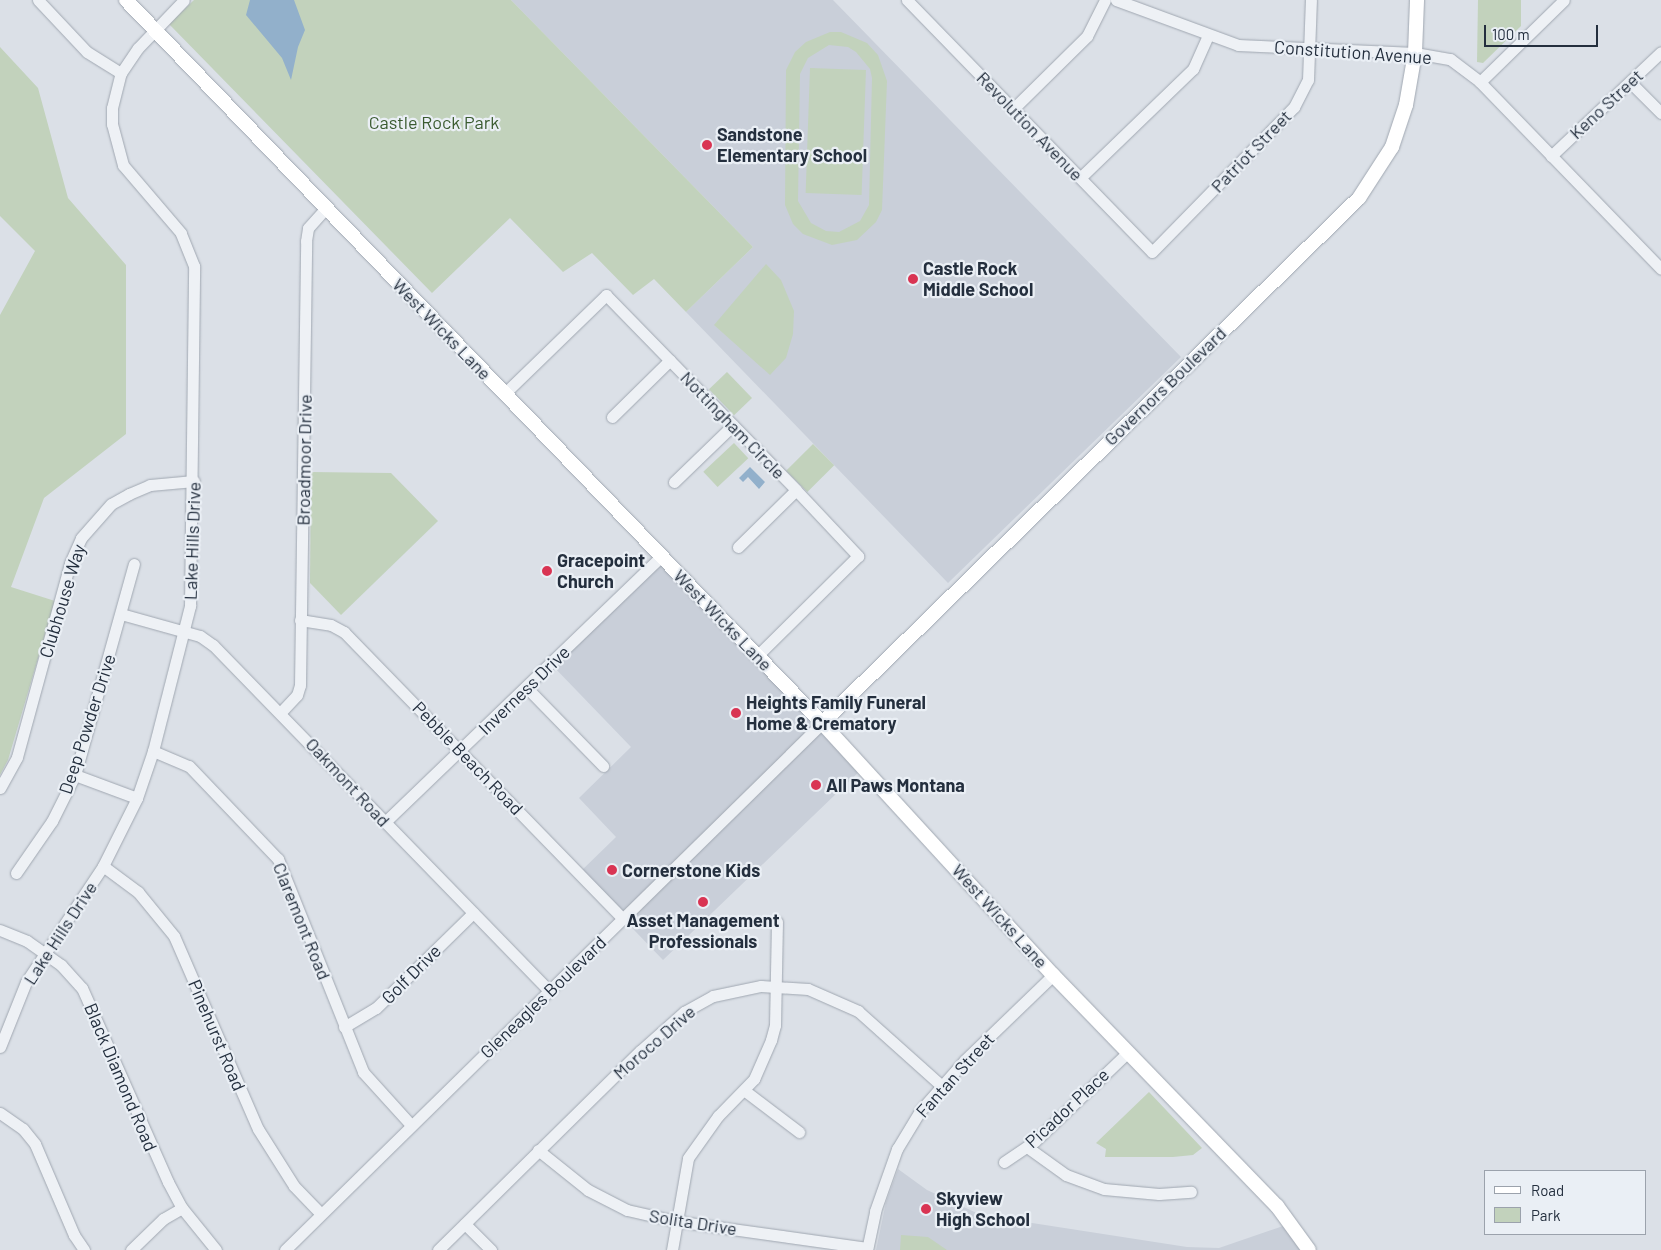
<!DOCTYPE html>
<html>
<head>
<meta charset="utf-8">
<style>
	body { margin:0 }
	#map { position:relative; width:1661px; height:1250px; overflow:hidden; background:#dbe0e7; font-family:Barlow,sans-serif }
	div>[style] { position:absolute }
	.built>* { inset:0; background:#c9cfd9 }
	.green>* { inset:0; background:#c2d2bc; transform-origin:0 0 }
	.water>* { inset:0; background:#92b0cb }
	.roads { filter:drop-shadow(0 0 1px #a0a7b1) drop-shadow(0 0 1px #a0a7b1) }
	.minor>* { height:11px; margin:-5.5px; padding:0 5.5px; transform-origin:5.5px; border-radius:5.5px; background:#eef1f5 }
	.major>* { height:14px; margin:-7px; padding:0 7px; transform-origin:7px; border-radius:7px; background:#fff }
	.dots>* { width:14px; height:14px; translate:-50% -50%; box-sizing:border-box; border:2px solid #eaeff5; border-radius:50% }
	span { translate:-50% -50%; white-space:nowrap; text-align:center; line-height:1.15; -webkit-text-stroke:4.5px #eaeff5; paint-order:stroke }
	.street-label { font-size:18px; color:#242f3e }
	.park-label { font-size:18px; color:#3a5b30 }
	.poi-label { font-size:18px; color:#242f3e; font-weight:700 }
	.left { translate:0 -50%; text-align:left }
	.legend { position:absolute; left:1484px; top:1170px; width:162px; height:65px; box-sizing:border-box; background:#eaeff5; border:1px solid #9ba2ac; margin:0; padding:6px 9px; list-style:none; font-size:15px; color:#242f3e }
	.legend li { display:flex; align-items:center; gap:10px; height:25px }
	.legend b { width:25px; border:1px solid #9ba2ac }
	.scale { position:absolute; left:1484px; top:25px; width:114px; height:22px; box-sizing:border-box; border:2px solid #242f3e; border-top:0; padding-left:6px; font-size:15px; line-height:18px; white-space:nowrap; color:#242f3e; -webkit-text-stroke:4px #eaeff5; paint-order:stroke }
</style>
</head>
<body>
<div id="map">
	<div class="built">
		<i style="clip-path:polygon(511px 0,833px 0,1181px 357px,948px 583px,686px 312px,753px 247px)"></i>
		<i style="clip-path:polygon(661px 556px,864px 767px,663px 960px,579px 873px,616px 837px,579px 798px,631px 747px,551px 664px)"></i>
		<i style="clip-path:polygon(898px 1169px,927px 1190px,981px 1215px,1187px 1247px,1219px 1248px,1286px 1225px,1305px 1250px,876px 1250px,886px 1202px)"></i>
	</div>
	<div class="green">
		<i style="clip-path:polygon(194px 0,511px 0,753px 247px,686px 312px,654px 279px,633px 295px,592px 253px,563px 272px,510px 218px,432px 293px,169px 24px)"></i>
		<i style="clip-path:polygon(1478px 0,1521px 0,1521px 26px,1483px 63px,1477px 62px)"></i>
		<i style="clip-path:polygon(evenodd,830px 32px,841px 32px,867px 43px,878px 55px,887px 81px,882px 210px,876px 222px,857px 240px,832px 245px,803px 234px,793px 224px,785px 205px,786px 70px,795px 52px,806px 42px,830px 32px,829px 45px,848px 47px,856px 52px,870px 69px,872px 78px,869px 205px,860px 221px,839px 232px,826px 231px,811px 223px,798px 201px,800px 74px,808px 58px,829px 45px)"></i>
		<i style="clip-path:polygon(0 47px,38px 88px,68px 198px,126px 265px,126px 434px,44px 498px,11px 587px,55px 601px,8px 760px,0 775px,0 315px,35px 251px,0 216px)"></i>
		<i style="left:810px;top:68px;width:56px;height:125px;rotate:2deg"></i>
		<i style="clip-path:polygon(766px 264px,781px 280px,794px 311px,793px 334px,786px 358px,770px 375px,714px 325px)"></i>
		<i style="left:727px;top:372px;width:36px;height:25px;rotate:46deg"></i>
		<i style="left:734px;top:443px;width:21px;height:42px;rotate:47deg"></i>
		<i style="left:813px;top:444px;width:30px;height:38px;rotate:45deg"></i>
		<i style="clip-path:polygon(311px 472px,391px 473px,438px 521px,341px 615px,310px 583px)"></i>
		<i style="clip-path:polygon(1149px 1092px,1202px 1148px,1193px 1155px,1173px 1157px,1105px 1157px,1106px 1149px,1096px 1143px)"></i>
		<i style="clip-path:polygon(901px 1235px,928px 1237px,947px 1250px,900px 1250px)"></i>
	</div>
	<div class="water">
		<i style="clip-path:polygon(250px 0,294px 0,305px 30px,298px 47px,291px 80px,282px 58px,246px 15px)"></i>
		<i style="clip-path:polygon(750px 467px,765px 482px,759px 489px,748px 477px,743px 482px,739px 478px)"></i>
	</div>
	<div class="roads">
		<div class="minor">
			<i style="left:38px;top:0;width:71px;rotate:46.7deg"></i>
			<i style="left:87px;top:52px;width:40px;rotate:32deg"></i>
			<i style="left:907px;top:0;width:351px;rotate:45.8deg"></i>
			<i style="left:1152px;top:252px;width:203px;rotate:-45.6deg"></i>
			<i style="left:1294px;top:107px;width:30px;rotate:-63deg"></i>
			<i style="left:1308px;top:80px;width:80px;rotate:-87.9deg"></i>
			<i style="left:1116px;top:0;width:130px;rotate:20.2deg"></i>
			<i style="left:1238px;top:45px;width:177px;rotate:2.6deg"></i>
			<i style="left:1415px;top:53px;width:36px;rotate:10deg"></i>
			<i style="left:1450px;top:59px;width:38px;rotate:37deg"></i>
			<i style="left:1480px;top:82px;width:260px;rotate:45.9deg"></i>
			<i style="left:1480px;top:82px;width:117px;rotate:-44.3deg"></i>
			<i style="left:1630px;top:82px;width:44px;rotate:45deg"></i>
			<i style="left:1013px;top:109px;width:104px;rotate:-44.6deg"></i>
			<i style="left:1087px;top:36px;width:40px;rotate:-63.4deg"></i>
			<i style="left:1551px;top:156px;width:151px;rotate:-43.4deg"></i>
			<i style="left:1081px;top:177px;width:156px;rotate:-44deg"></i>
			<i style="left:1193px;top:69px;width:37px;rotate:-66deg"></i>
			<i style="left:505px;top:393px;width:141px;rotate:-44.1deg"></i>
			<i style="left:606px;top:295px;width:272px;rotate:45.7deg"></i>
			<i style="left:796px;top:490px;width:91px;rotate:46.8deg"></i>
			<i style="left:858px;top:556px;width:142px;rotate:135.3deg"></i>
			<i style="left:612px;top:417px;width:81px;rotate:-44.5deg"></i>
			<i style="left:674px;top:482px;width:82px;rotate:-44deg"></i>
			<i style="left:738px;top:547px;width:81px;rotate:-44.5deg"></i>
			<i style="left:121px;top:614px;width:82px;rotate:15.6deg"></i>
			<i style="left:200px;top:636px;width:16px;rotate:35deg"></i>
			<i style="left:213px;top:645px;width:482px;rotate:45.8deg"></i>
			<i style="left:300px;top:620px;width:31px;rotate:9deg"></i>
			<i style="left:331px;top:625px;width:15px;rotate:28deg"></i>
			<i style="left:344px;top:632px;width:400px;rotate:45.8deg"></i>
			<i style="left:527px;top:688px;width:109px;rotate:45.7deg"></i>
			<i style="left:281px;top:712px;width:23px;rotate:-47deg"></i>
			<i style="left:297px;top:695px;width:10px;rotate:-73deg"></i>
			<i style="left:300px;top:685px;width:444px;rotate:-89.2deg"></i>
			<i style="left:306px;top:241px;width:13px;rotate:-81deg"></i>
			<i style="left:308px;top:228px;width:27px;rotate:-48deg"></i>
			<i style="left:153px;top:751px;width:39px;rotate:23deg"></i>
			<i style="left:189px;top:766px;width:129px;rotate:46.3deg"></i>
			<i style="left:278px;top:859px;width:229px;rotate:68.2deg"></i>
			<i style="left:363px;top:1072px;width:72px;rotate:47.8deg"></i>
			<i style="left:75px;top:775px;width:66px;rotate:20.4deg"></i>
			<i style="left:0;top:788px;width:35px;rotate:-61deg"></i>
			<i style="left:17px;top:757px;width:201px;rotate:-74.7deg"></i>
			<i style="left:70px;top:563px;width:27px;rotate:-66deg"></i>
			<i style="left:81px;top:538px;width:45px;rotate:-48.6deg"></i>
			<i style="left:111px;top:504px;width:21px;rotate:-29deg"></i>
			<i style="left:129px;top:494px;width:23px;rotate:-23deg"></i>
			<i style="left:150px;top:485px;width:44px;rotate:-5.2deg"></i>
			<i style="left:385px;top:822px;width:383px;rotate:-43.9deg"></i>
			<i style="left:103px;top:866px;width:44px;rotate:36.6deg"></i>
			<i style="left:138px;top:892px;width:57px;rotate:50.7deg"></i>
			<i style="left:174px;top:936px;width:210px;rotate:66.5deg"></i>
			<i style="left:258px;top:1129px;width:67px;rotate:57.7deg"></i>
			<i style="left:294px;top:1186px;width:37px;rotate:46deg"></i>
			<i style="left:16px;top:873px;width:63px;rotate:-55.3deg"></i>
			<i style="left:52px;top:821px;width:51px;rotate:-63.4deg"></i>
			<i style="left:75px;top:775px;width:219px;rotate:-74.4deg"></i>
			<i style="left:0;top:930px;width:29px;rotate:22deg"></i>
			<i style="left:27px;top:941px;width:42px;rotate:35.2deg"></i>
			<i style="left:61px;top:965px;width:31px;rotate:48deg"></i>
			<i style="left:82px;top:988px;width:212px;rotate:66.1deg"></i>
			<i style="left:168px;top:1182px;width:30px;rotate:62deg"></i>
			<i style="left:182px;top:1208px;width:54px;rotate:51deg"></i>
			<i style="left:344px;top:1027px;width:37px;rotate:-31deg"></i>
			<i style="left:376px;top:1008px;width:136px;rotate:-44.4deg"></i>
			<i style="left:0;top:1047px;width:70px;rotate:-68.2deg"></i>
			<i style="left:26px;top:982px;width:139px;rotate:-56.4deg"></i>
			<i style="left:103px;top:866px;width:76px;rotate:-63.4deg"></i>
			<i style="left:137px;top:798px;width:50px;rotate:-71.2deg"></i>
			<i style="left:153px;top:751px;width:150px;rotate:-75.7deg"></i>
			<i style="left:190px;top:606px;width:340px;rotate:-89.3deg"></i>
			<i style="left:194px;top:266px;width:35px;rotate:-112deg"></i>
			<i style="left:181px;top:233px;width:89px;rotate:-130.5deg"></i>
			<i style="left:123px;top:165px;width:42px;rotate:-105deg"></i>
			<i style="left:112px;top:124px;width:16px;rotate:-90deg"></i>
			<i style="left:112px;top:108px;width:36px;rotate:-76deg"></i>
			<i style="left:121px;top:73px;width:30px;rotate:-56deg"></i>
			<i style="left:138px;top:48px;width:66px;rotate:-46.2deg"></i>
			<i style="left:745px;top:1091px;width:68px;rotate:37.2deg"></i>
			<i style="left:0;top:1113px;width:28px;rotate:35deg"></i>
			<i style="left:23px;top:1129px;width:19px;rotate:51deg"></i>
			<i style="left:35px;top:1144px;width:99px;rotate:66.8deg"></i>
			<i style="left:74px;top:1235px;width:18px;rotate:56deg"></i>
			<i style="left:1027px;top:1147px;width:48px;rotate:35.7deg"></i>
			<i style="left:1066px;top:1175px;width:40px;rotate:20.2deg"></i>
			<i style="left:1104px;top:1189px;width:55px;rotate:5.2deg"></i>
			<i style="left:1159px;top:1194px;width:32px;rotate:-4deg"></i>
			<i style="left:538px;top:1150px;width:64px;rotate:38.7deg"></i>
			<i style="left:588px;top:1190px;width:44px;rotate:27.1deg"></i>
			<i style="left:627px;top:1210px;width:49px;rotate:12.9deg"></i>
			<i style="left:675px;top:1221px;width:194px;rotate:8deg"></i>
			<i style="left:1004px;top:1162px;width:37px;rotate:-34deg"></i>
			<i style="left:1035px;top:1141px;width:129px;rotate:-43.7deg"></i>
			<i style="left:465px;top:1224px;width:37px;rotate:45deg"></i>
			<i style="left:131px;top:1250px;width:45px;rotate:-44.1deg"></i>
			<i style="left:163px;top:1219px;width:22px;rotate:-30deg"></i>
			<i style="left:285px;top:1250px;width:752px;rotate:-44.46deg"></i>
			<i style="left:438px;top:1250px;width:284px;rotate:-44.6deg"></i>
			<i style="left:640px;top:1051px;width:59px;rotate:-41.6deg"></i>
			<i style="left:684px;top:1012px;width:33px;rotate:-29deg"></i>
			<i style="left:713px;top:996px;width:49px;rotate:-11.8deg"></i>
			<i style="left:761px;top:986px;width:47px;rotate:3.7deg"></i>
			<i style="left:808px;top:989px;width:55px;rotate:23.7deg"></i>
			<i style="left:858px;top:1011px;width:113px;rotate:41.8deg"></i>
			<i style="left:672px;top:1250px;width:93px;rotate:-80.1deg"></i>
			<i style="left:688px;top:1158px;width:52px;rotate:-54.5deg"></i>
			<i style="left:718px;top:1116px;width:52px;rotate:-45.8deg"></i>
			<i style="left:754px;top:1079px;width:43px;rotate:-66.4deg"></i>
			<i style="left:771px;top:1040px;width:16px;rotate:-75deg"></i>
			<i style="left:775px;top:1025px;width:103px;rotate:-88.9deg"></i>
			<i style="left:867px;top:1250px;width:40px;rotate:-78deg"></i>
			<i style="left:875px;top:1211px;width:66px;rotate:-70.5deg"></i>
			<i style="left:897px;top:1149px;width:44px;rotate:-58.8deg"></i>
			<i style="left:920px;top:1111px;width:68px;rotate:-48.6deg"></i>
			<i style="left:965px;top:1060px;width:122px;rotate:-44deg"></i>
		</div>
		<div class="major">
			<i style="left:126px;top:0;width:1004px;rotate:46.09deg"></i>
			<i style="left:822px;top:723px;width:342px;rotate:47.5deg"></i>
			<i style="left:1053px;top:975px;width:322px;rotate:45.9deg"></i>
			<i style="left:1277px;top:1206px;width:54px;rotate:54deg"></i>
			<i style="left:822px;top:723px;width:751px;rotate:-44.35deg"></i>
			<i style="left:1359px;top:198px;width:61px;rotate:-57.1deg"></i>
			<i style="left:1392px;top:147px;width:44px;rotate:-71.6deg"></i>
			<i style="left:1406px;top:105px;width:53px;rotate:-80.2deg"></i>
			<i style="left:1415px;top:53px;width:53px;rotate:-87.8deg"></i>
		</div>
	</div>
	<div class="dots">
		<i style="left:707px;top:145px;background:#d93453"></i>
		<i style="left:913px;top:279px;background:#d93453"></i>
		<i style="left:547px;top:571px;background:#d93453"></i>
		<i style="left:736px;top:713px;background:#d93453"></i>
		<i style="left:816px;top:785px;background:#d93453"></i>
		<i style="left:612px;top:870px;background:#d93453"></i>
		<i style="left:703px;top:902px;background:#d93453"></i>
		<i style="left:926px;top:1209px;background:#d93453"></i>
	</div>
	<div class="street-label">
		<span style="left:1353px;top:52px;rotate:4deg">Constitution Avenue</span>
		<span style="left:1606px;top:104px;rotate:-43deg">Keno Street</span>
		<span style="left:1030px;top:126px;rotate:46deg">Revolution Avenue</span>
		<span style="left:1251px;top:151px;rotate:-46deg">Patriot Street</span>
		<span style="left:442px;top:329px;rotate:46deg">West Wicks Lane</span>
		<span style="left:1165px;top:386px;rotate:-44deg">Governors Boulevard</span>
		<span style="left:733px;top:425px;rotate:46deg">Nottingham Circle</span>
		<span style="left:304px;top:460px;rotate:-89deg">Broadmoor Drive</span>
		<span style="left:192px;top:541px;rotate:-88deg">Lake Hills Drive</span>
		<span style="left:62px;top:601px;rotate:-73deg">Clubhouse Way</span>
		<span style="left:723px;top:620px;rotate:46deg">West Wicks Lane</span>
		<span style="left:524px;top:690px;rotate:-44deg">Inverness Drive</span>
		<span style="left:87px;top:724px;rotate:-72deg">Deep Powder Drive</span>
		<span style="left:468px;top:758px;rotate:46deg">Pebble Beach Road</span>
		<span style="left:348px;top:782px;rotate:47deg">Oakmont Road</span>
		<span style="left:1000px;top:916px;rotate:48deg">West Wicks Lane</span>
		<span style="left:302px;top:921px;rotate:68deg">Claremont Road</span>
		<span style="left:60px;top:933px;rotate:-57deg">Lake Hills Drive</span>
		<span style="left:411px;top:974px;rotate:-45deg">Golf Drive</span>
		<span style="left:543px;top:997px;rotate:-44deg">Gleneagles Boulevard</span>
		<span style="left:217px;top:1035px;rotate:67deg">Pinehurst Road</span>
		<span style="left:654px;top:1042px;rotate:-41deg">Moroco Drive</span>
		<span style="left:955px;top:1075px;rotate:-48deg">Fantan Street</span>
		<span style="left:121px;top:1077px;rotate:67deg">Black Diamond Road</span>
		<span style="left:1067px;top:1108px;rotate:-43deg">Picador Place</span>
		<span style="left:693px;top:1222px;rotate:9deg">Solita Drive</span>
	</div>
	<div class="park-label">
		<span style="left:434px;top:122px">Castle Rock Park</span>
	</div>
	<div class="poi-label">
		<span class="left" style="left:717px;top:145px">Sandstone<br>Elementary School</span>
		<span class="left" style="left:923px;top:279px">Castle Rock<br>Middle School</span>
		<span class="left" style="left:557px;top:571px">Gracepoint<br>Church</span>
		<span class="left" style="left:746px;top:713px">Heights Family Funeral<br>Home &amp; Crematory</span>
		<span class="left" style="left:826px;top:785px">All Paws Montana</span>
		<span class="left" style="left:622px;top:870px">Cornerstone Kids</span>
		<span style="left:703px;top:931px">Asset Management<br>Professionals</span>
		<span class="left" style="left:936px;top:1209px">Skyview<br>High School</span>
	</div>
	<ul class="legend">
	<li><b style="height:6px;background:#fff"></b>Road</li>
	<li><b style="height:14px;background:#c2d2bc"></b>Park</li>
	</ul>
	<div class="scale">100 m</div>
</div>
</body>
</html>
